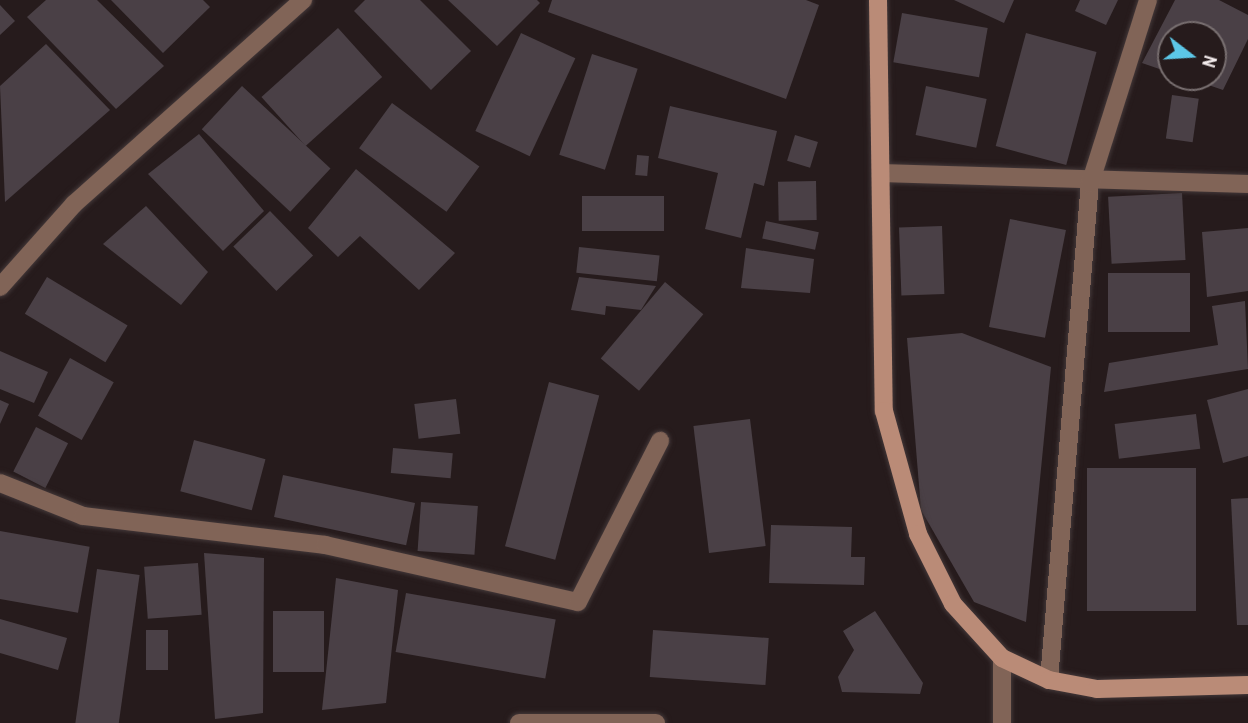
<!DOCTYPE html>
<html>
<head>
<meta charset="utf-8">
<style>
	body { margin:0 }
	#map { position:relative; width:1248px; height:723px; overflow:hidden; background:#261b1c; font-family:"Archivo Narrow",sans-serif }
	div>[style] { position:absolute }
	.building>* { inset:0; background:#4a4046; transform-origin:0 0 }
	.roads { filter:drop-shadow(0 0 2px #433839) drop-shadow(0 0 2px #433839) }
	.street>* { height:18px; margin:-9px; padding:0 9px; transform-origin:9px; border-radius:9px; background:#816457 }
	.secondary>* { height:18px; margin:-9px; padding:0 9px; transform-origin:9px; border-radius:9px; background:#ba8b77 }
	span { translate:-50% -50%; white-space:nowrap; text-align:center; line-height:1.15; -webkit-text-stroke:7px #261b1c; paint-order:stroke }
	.north { position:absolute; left:1157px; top:21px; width:70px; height:70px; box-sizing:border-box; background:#261b1c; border:2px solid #786f70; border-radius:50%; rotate:107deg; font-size:19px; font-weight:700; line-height:28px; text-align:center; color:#f4eced }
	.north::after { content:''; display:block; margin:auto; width:24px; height:32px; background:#5cc7e7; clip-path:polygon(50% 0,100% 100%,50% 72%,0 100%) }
</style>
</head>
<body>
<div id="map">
	<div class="building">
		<i style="clip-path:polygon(46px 0,97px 0,164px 66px,116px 109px,27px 17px)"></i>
		<i style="clip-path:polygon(111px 0,203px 0,210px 7px,163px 53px)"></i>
		<i style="clip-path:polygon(365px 0,420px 0,471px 51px,431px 90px,354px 11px)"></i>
		<i style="clip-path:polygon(448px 0,537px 0,540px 3px,497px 46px)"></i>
		<i style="clip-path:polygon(552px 0,806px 0,819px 5px,786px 99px,548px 12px)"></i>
		<i style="clip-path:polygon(954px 0,1014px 0,1004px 23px)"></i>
		<i style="clip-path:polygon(1080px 0,1118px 0,1106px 25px,1075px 11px)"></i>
		<i style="clip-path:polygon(1175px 0,1219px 0,1248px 15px,1248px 39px,1223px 90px,1185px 77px,1213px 77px,1213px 35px,1171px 35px,1171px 73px,1142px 63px)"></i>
		<i style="clip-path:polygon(0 5px,15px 21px,0 35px)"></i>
		<i style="left:902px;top:13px;width:87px;height:50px;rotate:10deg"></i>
		<i style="left:338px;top:28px;width:66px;height:103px;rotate:48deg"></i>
		<i style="left:521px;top:33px;width:60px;height:108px;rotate:25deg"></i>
		<i style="left:1026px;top:33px;width:73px;height:117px;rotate:15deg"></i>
		<i style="clip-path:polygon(46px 44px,110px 110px,5px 202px,0 86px)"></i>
		<i style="left:592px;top:54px;width:48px;height:106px;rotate:18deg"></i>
		<i style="left:242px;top:86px;width:121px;height:59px;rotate:43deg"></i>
		<i style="left:926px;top:86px;width:62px;height:50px;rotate:12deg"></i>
		<i style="left:1172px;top:95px;width:27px;height:44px;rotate:8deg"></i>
		<i style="left:392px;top:103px;width:108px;height:56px;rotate:36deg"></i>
		<i style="clip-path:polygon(670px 106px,777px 131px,764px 186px,754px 183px,741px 238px,705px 229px,718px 173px,658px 158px)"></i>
		<i style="clip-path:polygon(199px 134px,264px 211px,223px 251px,148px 174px)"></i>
		<i style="left:795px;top:135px;width:24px;height:27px;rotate:17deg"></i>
		<i style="left:637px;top:155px;width:12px;height:20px;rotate:5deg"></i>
		<i style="clip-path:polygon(356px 169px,455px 253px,419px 290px,360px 236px,338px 257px,308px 228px)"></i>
		<i style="left:816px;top:181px;width:39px;height:38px;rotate:89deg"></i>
		<i style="left:1182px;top:193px;width:67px;height:74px;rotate:87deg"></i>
		<i style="left:664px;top:196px;width:35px;height:82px;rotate:90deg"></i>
		<i style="clip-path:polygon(146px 206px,208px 272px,181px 305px,103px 244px)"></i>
		<i style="left:270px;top:211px;width:62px;height:51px;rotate:46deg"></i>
		<i style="left:1010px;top:219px;width:57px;height:110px;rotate:11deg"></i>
		<i style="left:766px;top:221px;width:54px;height:18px;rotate:12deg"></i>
		<i style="left:942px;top:226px;width:68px;height:43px;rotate:88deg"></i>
		<i style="clip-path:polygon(1248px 228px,1248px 291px,1207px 297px,1202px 232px)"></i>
		<i style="left:579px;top:247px;width:81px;height:26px;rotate:6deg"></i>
		<i style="clip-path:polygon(746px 248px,814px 259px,810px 293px,741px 288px)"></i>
		<i style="left:1190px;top:273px;width:59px;height:82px;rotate:90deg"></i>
		<i style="left:47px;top:277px;width:94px;height:43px;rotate:31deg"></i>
		<i style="clip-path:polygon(579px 277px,656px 286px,641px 310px,606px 306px,605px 315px,571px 310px)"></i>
		<i style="left:665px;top:282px;width:50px;height:100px;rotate:40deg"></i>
		<i style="clip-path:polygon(1245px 301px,1248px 369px,1104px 392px,1109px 363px,1218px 345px,1212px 306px)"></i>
		<i style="clip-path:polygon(962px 333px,1051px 367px,1026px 622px,974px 602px,921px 510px,907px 338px)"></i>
		<i style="clip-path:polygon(0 351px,48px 372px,34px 403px,0 389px)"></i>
		<i style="left:70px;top:358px;width:50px;height:66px;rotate:29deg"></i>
		<i style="left:549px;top:382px;width:52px;height:170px;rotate:15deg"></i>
		<i style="clip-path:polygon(1248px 389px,1248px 456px,1223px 463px,1207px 400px)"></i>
		<i style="left:456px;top:399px;width:35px;height:42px;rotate:83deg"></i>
		<i style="clip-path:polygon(0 400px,9px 404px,0 424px)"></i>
		<i style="left:1196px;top:414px;width:35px;height:82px;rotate:83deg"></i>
		<i style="left:750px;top:419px;width:128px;height:57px;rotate:83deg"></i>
		<i style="left:36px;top:427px;width:36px;height:50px;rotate:27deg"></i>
		<i style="left:194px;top:440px;width:74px;height:53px;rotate:15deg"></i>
		<i style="left:393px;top:448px;width:60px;height:25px;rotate:5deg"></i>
		<i style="left:1087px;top:468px;width:109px;height:143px"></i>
		<i style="left:283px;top:475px;width:135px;height:43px;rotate:12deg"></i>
		<i style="clip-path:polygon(1248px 498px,1248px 625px,1237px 625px,1231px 499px)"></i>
		<i style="left:421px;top:502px;width:57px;height:49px;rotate:4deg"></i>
		<i style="clip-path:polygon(771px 525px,852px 527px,851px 557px,865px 557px,864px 585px,769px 583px)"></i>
		<i style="left:0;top:531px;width:91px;height:67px;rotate:10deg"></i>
		<i style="clip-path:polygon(204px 553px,264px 558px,263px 713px,215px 719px)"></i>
		<i style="left:198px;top:563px;width:52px;height:54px;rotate:86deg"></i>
		<i style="left:97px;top:569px;width:43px;height:156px;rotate:8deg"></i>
		<i style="clip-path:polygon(336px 578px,398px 590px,386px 703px,322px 710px)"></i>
		<i style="left:406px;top:593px;width:152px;height:60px;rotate:10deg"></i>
		<i style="left:273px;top:611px;width:51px;height:61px"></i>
		<i style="clip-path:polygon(875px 611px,923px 683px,920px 694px,842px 692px,838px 677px,854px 650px,843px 631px)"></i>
		<i style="clip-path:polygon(0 619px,67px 638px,58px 670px,0 653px)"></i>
		<i style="left:146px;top:630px;width:22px;height:40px"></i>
		<i style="left:653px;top:630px;width:116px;height:47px;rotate:4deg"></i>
	</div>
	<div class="roads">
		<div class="street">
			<i style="left:881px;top:173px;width:367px;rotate:1.7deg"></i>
			<i style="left:0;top:287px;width:111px;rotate:-48.3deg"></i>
			<i style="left:74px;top:204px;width:307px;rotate:-41.7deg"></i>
			<i style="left:0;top:483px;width:89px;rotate:21.7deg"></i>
			<i style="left:83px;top:516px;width:244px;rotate:6.8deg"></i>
			<i style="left:325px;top:545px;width:259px;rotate:12.7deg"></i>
			<i style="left:578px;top:602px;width:181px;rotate:-63deg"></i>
			<i style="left:1049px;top:680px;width:498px;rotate:-85.3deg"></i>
			<i style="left:1090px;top:184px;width:193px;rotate:-72.5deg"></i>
			<i style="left:519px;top:723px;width:137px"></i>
			<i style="left:1002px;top:723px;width:65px;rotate:-90deg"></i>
		</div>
		<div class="secondary">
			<i style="left:878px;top:0;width:411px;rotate:89.2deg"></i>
			<i style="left:884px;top:411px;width:128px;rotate:74.5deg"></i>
			<i style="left:918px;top:534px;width:78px;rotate:63.4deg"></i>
			<i style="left:953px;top:604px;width:73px;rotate:47.8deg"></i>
			<i style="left:1002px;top:658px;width:52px;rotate:25.1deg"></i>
			<i style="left:1049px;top:680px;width:49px;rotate:10.6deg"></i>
			<i style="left:1097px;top:689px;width:151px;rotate:-1.5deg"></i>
		</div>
	</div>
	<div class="north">N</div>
</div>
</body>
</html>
